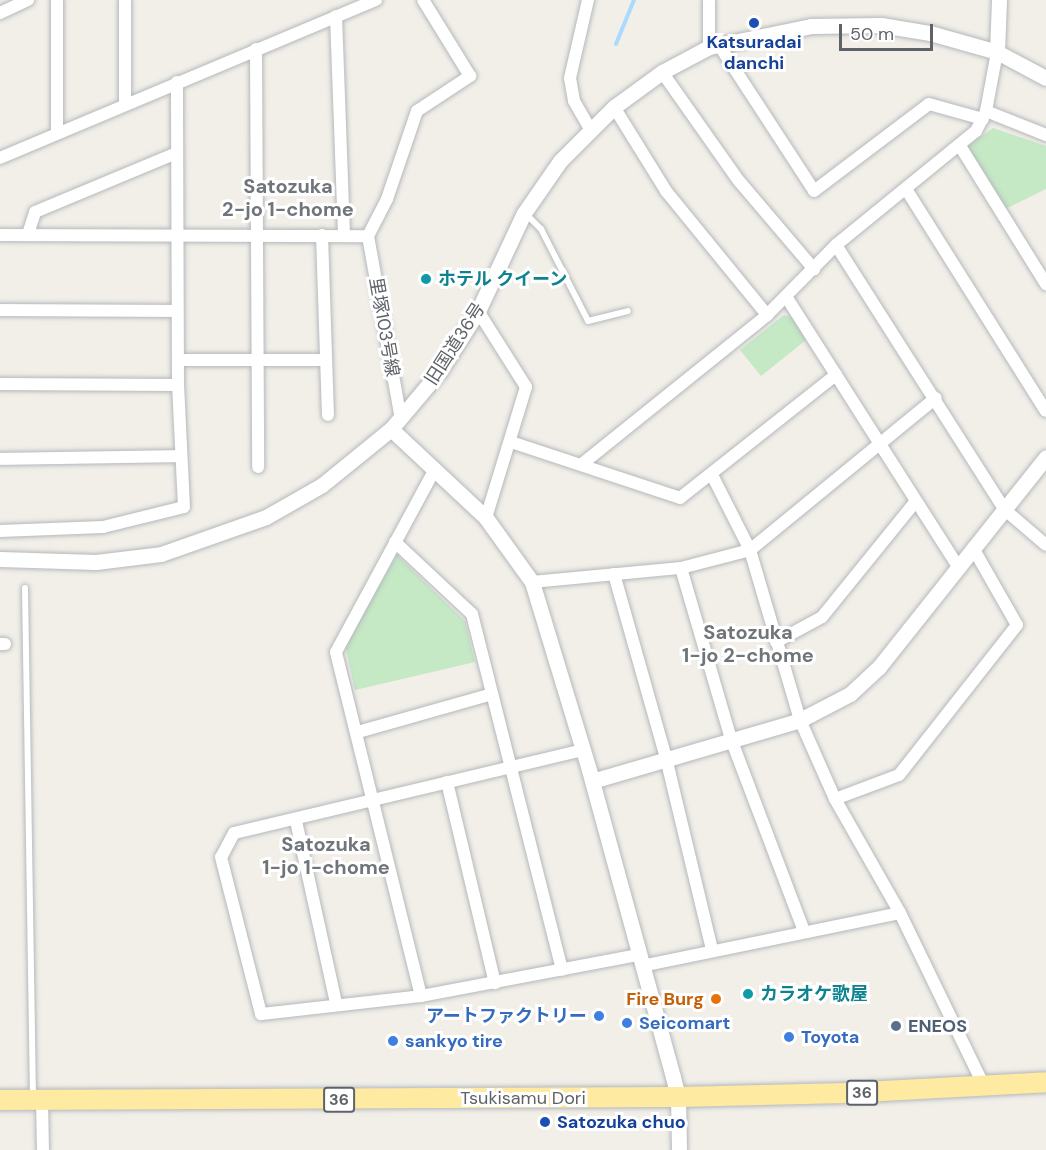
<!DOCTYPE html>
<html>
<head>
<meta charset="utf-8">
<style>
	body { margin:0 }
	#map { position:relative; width:1046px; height:1150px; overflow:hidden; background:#f1efe8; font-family:"DM Sans","Noto Sans JP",sans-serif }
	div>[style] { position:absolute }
	.green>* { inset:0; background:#c5e8c5 }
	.stream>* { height:4px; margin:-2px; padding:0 2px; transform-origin:2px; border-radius:2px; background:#aadaff }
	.roads { filter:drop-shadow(0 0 2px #b5b8bc) drop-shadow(0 0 2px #b5b8bc) }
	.service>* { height:6px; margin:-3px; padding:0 3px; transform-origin:3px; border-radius:3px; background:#fff }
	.minor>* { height:12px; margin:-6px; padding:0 6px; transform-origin:6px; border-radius:6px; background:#fff }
	.tertiary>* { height:15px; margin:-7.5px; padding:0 7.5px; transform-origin:7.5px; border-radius:7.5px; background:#fff }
	.trunk>* { height:20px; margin:-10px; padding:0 10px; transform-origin:10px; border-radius:10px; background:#feeaa1 }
	.dots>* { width:16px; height:16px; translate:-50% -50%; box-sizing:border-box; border:3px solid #fff; border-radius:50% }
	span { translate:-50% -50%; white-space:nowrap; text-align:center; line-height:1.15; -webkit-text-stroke:6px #fff; paint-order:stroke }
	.shield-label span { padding:2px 4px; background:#fff; border:2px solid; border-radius:4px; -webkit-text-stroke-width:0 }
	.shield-label { font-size:16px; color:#5f6368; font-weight:700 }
	.transit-label { font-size:18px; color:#164399; font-weight:700 }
	.left { translate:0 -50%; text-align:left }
	.culture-label { font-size:18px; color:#0d838f; font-weight:700 }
	.street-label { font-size:18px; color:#5f6368 }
	.food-label { font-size:18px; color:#c56008; font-weight:700 }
	.right { translate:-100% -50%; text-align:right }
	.shop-label { font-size:18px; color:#366cbe; font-weight:700 }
	.service-label { font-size:18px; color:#4e5e75; font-weight:700 }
	.neighbourhood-label { font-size:20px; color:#70757a; font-weight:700 }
	.scale { position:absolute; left:839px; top:24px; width:94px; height:27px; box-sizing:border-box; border:3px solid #5f6368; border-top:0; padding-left:8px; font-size:18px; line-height:21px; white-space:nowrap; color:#5f6368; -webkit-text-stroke:4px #fff; paint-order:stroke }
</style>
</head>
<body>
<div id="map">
	<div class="green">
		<i style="clip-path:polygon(993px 128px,1046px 146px,1046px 189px,1005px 209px,968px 151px,969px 145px)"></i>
		<i style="clip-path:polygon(784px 315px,793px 318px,806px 340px,761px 376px,740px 350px)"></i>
		<i style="clip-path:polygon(397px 555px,465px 621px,475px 662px,355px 690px,345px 645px)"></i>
	</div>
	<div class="stream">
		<i style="left:616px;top:44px;width:48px;rotate:-67.8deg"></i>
	</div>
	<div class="roads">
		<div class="service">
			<i style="left:525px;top:213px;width:23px;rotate:45deg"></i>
			<i style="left:541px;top:229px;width:103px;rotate:62.9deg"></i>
			<i style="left:588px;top:321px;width:41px;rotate:-14deg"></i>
			<i style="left:25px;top:588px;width:508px;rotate:89.1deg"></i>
		</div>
		<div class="minor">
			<i style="left:57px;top:0;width:133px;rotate:90deg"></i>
			<i style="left:125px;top:0;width:102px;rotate:90deg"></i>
			<i style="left:588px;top:0;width:80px;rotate:103deg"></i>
			<i style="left:570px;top:78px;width:23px;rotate:80deg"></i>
			<i style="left:574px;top:101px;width:32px;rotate:60deg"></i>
			<i style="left:709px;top:0;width:47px;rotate:90deg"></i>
			<i style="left:0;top:13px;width:31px;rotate:-25deg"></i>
			<i style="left:336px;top:16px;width:218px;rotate:87.9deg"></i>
			<i style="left:719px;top:45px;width:174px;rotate:56.9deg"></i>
			<i style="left:814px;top:191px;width:144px;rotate:-37.1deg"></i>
			<i style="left:929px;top:104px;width:56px;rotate:15.5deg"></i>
			<i style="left:256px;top:49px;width:418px;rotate:89.7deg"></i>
			<i style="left:662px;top:72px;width:133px;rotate:54.8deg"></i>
			<i style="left:739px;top:181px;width:116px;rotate:49.6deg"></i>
			<i style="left:614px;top:107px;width:99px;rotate:58.2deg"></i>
			<i style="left:666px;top:191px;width:160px;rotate:50.8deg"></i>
			<i style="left:986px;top:111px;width:65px;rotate:21.8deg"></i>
			<i style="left:960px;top:146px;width:163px;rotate:58.1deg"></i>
			<i style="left:0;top:158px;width:408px;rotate:-22.8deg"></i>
			<i style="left:906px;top:189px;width:262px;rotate:57.8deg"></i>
			<i style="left:28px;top:234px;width:23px;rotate:-72deg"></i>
			<i style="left:35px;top:212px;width:154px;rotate:-22.6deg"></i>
			<i style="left:0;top:235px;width:368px;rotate:0.2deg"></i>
			<i style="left:322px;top:235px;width:180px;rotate:88.1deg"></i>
			<i style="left:368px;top:236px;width:42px;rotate:-62.8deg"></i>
			<i style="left:387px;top:199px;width:93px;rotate:-71.2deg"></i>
			<i style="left:417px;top:111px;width:64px;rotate:-33.4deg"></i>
			<i style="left:470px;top:76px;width:89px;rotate:-121.7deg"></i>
			<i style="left:368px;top:236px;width:186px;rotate:79.8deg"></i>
			<i style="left:836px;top:245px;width:313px;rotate:57.5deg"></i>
			<i style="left:1004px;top:509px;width:55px;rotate:40.6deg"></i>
			<i style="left:787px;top:298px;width:318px;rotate:57.5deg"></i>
			<i style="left:0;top:310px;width:177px;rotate:0.3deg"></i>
			<i style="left:478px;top:311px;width:90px;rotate:57.7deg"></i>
			<i style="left:526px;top:387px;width:137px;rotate:107deg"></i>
			<i style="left:178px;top:360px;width:147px"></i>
			<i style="left:0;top:384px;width:178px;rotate:0.3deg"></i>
			<i style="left:511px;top:442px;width:178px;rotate:18.3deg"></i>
			<i style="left:680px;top:498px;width:199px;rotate:-38.3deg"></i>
			<i style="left:0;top:459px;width:181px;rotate:-0.9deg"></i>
			<i style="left:582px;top:464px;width:238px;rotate:-38.8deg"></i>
			<i style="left:767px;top:315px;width:98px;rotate:-45.4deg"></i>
			<i style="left:836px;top:245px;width:181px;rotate:-39.2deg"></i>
			<i style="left:976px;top:131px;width:22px;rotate:-63deg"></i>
			<i style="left:986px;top:111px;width:60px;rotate:-79.4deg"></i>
			<i style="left:712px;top:475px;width:84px;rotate:63.1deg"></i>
			<i style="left:750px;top:550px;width:177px;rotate:73.6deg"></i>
			<i style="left:800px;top:720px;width:86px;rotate:66.1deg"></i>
			<i style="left:835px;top:799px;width:131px;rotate:60.3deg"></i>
			<i style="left:900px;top:913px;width:192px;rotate:64.1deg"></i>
			<i style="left:0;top:531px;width:103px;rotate:-2.2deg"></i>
			<i style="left:103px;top:527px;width:83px;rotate:-13.9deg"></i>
			<i style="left:184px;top:507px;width:122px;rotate:-92.8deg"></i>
			<i style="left:178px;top:385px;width:303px;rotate:-90.2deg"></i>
			<i style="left:395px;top:542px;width:105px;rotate:43.1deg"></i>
			<i style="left:472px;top:614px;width:367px;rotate:75.8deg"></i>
			<i style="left:681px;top:568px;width:178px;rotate:73.7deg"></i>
			<i style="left:731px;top:739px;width:205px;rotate:69.2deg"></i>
			<i style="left:614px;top:574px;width:191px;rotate:74.2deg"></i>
			<i style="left:666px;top:758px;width:196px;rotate:76.5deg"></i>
			<i style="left:532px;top:582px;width:150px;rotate:-5.4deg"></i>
			<i style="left:681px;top:568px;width:71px;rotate:-14.6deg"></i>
			<i style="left:750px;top:550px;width:240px;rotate:-39.3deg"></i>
			<i style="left:776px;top:642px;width:52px;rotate:-28.5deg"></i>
			<i style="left:822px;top:617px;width:148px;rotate:-51deg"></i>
			<i style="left:0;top:644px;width:5px"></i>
			<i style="left:358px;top:732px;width:139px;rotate:-15.8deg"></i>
			<i style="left:583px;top:750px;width:359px;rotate:166.6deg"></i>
			<i style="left:234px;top:833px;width:27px;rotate:118deg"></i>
			<i style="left:221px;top:857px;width:162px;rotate:75.7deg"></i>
			<i style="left:261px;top:1014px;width:161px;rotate:-6.4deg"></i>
			<i style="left:421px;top:996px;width:222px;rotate:-10.7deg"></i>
			<i style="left:447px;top:782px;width:207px;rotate:76.6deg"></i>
			<i style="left:835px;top:799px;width:68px;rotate:-20.6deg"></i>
			<i style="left:899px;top:775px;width:191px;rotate:-51.8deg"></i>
			<i style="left:1017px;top:625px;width:89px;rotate:-119.7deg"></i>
			<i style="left:296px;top:821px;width:186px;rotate:77.6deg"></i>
			<i style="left:642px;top:966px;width:263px;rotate:-11.6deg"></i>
			<i style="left:421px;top:996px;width:354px;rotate:-103.9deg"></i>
			<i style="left:336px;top:652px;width:208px;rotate:-61.6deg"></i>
			<i style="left:42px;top:1099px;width:51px;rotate:88.9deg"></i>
		</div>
		<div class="tertiary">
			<i style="left:997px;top:52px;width:52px;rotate:-87.8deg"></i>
			<i style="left:391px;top:429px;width:130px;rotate:43.1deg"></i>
			<i style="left:486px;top:518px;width:79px;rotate:54.3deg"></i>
			<i style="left:532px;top:582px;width:196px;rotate:73.1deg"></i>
			<i style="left:589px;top:770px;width:318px;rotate:74.7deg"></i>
			<i style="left:673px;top:1077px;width:21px;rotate:76deg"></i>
			<i style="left:678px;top:1097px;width:53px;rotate:88.9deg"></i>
			<i style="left:0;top:559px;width:96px;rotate:1.8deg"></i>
			<i style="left:96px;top:562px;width:65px;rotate:-7deg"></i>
			<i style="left:161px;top:554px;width:111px;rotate:-19.4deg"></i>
			<i style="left:266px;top:517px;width:64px;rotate:-29.7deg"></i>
			<i style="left:322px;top:485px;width:89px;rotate:-39.1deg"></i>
			<i style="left:391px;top:429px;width:75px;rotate:-49.9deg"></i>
			<i style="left:439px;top:372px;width:72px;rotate:-57.4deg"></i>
			<i style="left:478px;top:311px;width:108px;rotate:-64.9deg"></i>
			<i style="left:524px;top:213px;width:63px;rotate:-55.3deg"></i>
			<i style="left:560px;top:161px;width:76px;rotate:-45deg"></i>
			<i style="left:614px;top:107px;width:59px;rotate:-36.1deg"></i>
			<i style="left:662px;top:72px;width:53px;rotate:-28deg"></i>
			<i style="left:709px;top:47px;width:104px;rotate:-11.6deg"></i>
			<i style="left:811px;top:26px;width:70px;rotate:-0.8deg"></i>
			<i style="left:881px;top:25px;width:50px;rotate:9.3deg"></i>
			<i style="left:930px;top:33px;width:70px;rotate:15.8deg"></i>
			<i style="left:997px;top:52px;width:55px;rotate:28deg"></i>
			<i style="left:592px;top:781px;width:217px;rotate:-16.3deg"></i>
			<i style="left:800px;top:720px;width:56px;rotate:-27.5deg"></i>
			<i style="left:850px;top:694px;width:40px;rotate:-43deg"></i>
			<i style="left:879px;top:667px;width:268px;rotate:-51.5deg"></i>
		</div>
		<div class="trunk">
			<i style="left:0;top:1100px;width:678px;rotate:-0.25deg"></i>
			<i style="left:678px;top:1097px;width:168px;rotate:-1.4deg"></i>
			<i style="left:846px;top:1093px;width:200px;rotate:-3.1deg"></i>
		</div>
	</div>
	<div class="dots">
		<i style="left:754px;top:23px;background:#1a4fb4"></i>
		<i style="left:426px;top:279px;background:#0f9aa8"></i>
		<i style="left:748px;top:994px;background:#0f9aa8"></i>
		<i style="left:716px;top:999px;background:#e8710a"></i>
		<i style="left:599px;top:1016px;background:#3f7fe0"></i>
		<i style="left:627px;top:1023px;background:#3f7fe0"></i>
		<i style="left:896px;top:1026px;background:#5c6f8a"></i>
		<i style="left:789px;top:1037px;background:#3f7fe0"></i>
		<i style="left:393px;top:1041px;background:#3f7fe0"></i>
		<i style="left:545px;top:1122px;background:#1a4fb4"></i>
	</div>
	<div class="shield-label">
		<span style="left:862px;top:1093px">36</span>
		<span style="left:339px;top:1100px">36</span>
	</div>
	<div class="transit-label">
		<span style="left:754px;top:53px">Katsuradai<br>danchi</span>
		<span class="left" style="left:557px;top:1122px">Satozuka chuo</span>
	</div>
	<div class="culture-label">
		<span class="left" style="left:438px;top:279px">ホテル クイーン</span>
		<span class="left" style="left:760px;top:994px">カラオケ歌屋</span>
	</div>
	<div class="street-label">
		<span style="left:384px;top:327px;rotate:80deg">里塚103号線</span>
		<span style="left:455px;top:344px;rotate:-57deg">旧国道36号</span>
		<span style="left:523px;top:1098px">Tsukisamu Dori</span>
	</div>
	<div class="food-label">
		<span class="right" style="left:704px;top:999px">Fire Burg</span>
	</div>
	<div class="shop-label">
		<span class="right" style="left:587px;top:1016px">アートファクトリー</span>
		<span class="left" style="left:639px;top:1023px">Seicomart</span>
		<span class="left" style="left:801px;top:1037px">Toyota</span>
		<span class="left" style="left:405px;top:1041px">sankyo tire</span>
	</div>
	<div class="service-label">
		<span class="left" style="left:908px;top:1026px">ENEOS</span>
	</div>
	<div class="neighbourhood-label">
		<span style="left:288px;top:198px">Satozuka<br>2-jo 1-chome</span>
		<span style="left:748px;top:644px">Satozuka<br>1-jo 2-chome</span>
		<span style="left:326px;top:856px">Satozuka<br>1-jo 1-chome</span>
	</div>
	<div class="scale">50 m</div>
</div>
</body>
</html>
